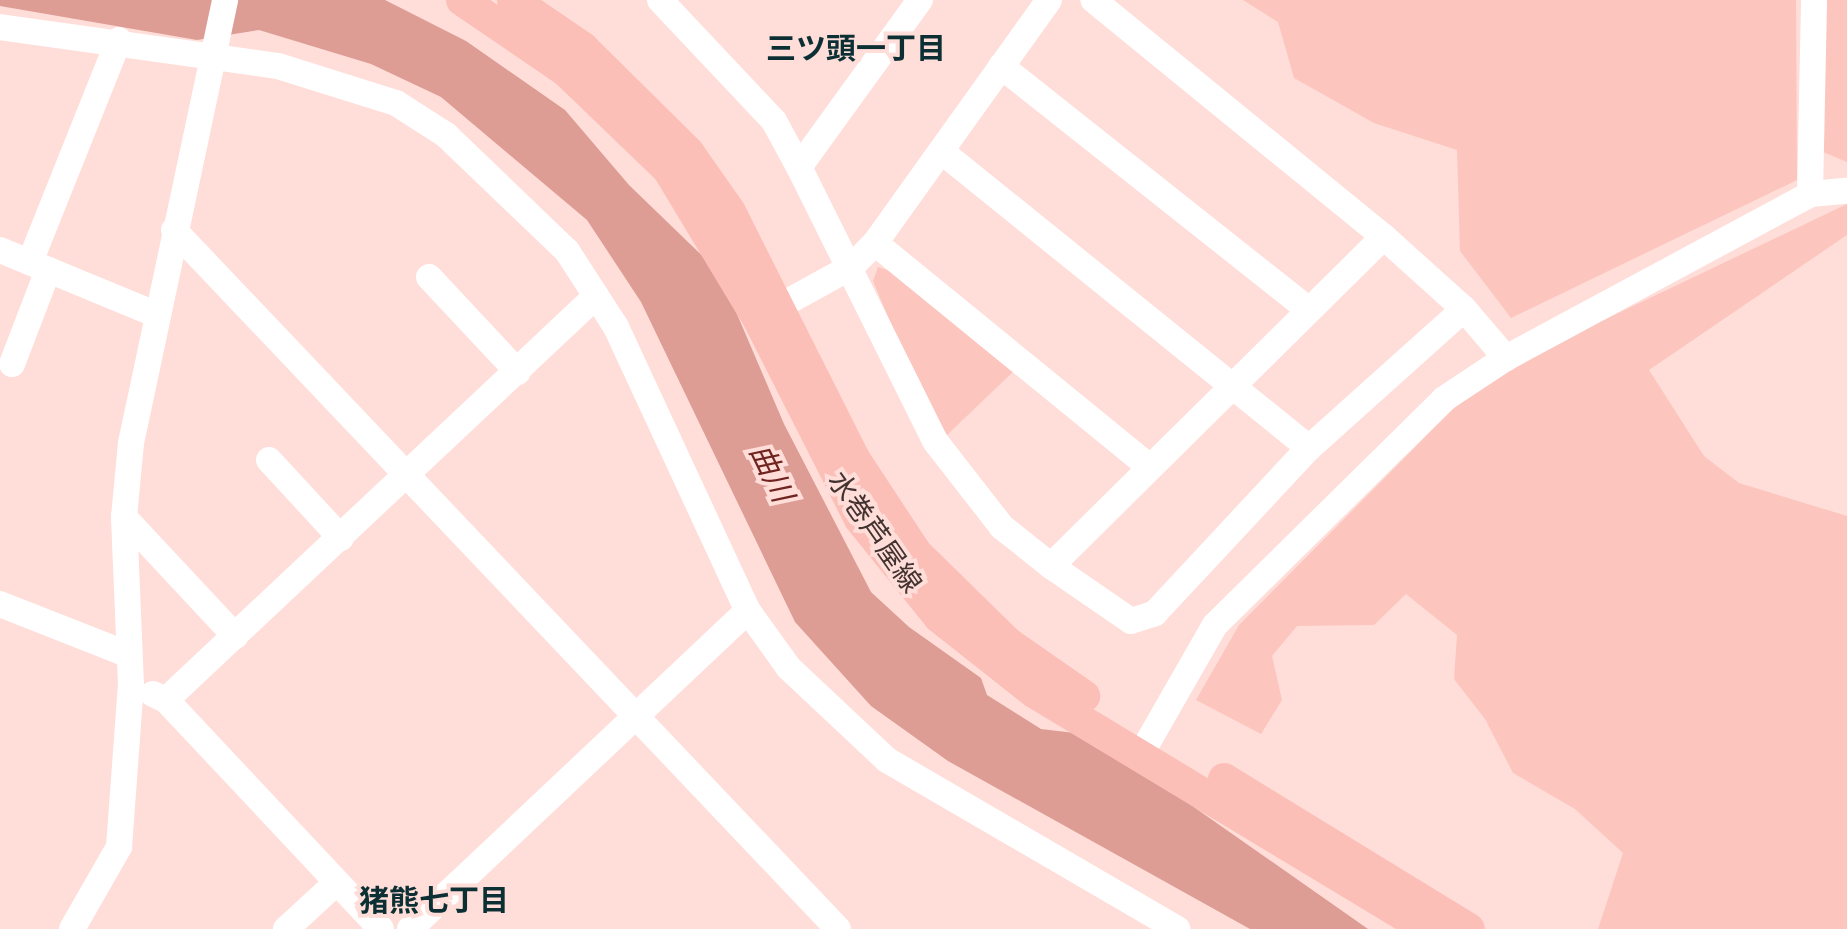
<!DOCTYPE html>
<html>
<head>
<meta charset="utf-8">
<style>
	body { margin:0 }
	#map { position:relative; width:1847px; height:929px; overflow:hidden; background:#ffddd8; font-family:"Exo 2","Noto Sans JP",sans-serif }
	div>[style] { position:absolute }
	.green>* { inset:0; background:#fcc6bf }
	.water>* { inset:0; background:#dd9d94 }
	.minor>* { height:26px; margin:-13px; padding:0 13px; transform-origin:13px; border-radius:13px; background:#fff }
	.major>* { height:32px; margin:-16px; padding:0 16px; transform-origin:16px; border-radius:16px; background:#fbbfb8 }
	span { translate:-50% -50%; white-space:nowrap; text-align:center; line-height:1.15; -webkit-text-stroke:8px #ffddd8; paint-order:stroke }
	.street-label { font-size:28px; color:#433330 }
	.neighbourhood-label { font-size:30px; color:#0c2f34; font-weight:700 }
	.water-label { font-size:30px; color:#70241f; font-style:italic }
</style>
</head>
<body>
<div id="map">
	<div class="green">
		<i style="clip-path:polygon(1243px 0,1796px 0,1797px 180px,1511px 318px,1460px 251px,1457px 150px,1374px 123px,1294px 78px,1278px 22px)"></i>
		<i style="clip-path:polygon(1826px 0,1847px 0,1847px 162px,1823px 152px)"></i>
		<i style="clip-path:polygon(1847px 204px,1847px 235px,1649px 370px,1704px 456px,1739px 483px,1847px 516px,1847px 929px,1598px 929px,1623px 853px,1575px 809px,1513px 773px,1485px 719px,1454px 679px,1457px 635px,1406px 594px,1374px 625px,1297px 626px,1272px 656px,1282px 700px,1261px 734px,1196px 700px,1239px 625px,1458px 404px,1520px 360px)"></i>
		<i style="clip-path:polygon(878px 267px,893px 272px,1014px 371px,947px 435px,915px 381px,873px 281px)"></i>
	</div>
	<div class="water">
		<i style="clip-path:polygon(0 0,385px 0,466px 41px,565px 110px,629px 185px,719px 272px,784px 424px,871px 592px,909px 627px,981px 678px,987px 695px,1041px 729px,1091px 735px,1368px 929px,1250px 929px,948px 761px,871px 706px,795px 622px,641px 302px,587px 220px,441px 97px,371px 64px,259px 30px,197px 40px,0 6px)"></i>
	</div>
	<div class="minor">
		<i style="left:660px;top:0;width:166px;rotate:46.7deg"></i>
		<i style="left:774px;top:121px;width:52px;rotate:61.5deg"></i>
		<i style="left:920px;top:0;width:206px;rotate:125.9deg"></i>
		<i style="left:799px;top:167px;width:306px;rotate:63.6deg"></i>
		<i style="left:935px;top:441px;width:109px;rotate:52.1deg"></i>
		<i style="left:1002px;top:527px;width:63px;rotate:38.5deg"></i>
		<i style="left:1051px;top:566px;width:468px;rotate:-44.7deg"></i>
		<i style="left:1384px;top:237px;width:375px;rotate:-140.8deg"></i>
		<i style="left:0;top:27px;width:281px;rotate:8deg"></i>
		<i style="left:278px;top:66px;width:124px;rotate:17.4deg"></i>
		<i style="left:396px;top:103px;width:59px;rotate:32.6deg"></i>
		<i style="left:446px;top:135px;width:168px;rotate:43.8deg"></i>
		<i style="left:567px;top:251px;width:90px;rotate:57.2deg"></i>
		<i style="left:616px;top:327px;width:313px;rotate:65.1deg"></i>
		<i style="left:748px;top:611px;width:70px;rotate:54.3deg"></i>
		<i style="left:789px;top:668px;width:134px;rotate:43.2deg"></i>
		<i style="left:887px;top:760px;width:336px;rotate:30.2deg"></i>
		<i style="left:1001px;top:66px;width:392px;rotate:38.4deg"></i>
		<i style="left:941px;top:151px;width:473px;rotate:38.9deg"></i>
		<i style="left:1810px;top:194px;width:194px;rotate:-88.8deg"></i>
		<i style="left:174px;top:230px;width:964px;rotate:46.47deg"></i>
		<i style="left:1384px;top:237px;width:108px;rotate:42deg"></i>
		<i style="left:1464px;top:309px;width:65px;rotate:49.4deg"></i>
		<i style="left:875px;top:243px;width:355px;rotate:39.2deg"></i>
		<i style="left:0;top:250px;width:171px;rotate:22.4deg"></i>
		<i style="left:30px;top:262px;width:239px;rotate:-68.2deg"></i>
		<i style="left:429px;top:277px;width:130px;rotate:46.9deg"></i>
		<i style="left:760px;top:317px;width:104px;rotate:-28.8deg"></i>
		<i style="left:851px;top:267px;width:34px;rotate:-45deg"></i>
		<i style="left:875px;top:243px;width:299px;rotate:-54.4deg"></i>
		<i style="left:12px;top:364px;width:101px;rotate:-69deg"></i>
		<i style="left:269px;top:460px;width:106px;rotate:47.3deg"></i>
		<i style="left:124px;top:517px;width:163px;rotate:47deg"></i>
		<i style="left:1051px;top:566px;width:97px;rotate:34.5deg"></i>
		<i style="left:1131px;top:621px;width:25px;rotate:-18deg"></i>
		<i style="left:1155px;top:613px;width:226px;rotate:-47deg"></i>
		<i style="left:1309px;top:448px;width:208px;rotate:-41.9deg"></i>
		<i style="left:0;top:604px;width:136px;rotate:21.5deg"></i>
		<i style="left:153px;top:694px;width:14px;rotate:25deg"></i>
		<i style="left:166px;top:700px;width:314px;rotate:46.8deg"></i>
		<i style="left:166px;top:700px;width:590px;rotate:-43.21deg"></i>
		<i style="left:1141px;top:754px;width:149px;rotate:-60.2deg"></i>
		<i style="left:1215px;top:625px;width:322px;rotate:-44.6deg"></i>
		<i style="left:1444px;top:399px;width:74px;rotate:-33.5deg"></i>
		<i style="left:1506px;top:358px;width:345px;rotate:-28.3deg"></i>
		<i style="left:1810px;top:194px;width:37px;rotate:-5deg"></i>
		<i style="left:72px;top:929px;width:95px;rotate:-60.2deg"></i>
		<i style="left:119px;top:847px;width:162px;rotate:-85.8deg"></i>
		<i style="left:131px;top:685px;width:168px;rotate:-92.4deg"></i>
		<i style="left:124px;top:517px;width:74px;rotate:-84.6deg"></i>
		<i style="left:131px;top:443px;width:453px;rotate:-78deg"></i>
		<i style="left:286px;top:929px;width:68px;rotate:-42.6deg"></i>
		<i style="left:410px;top:929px;width:464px;rotate:-43.3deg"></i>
	</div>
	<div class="major">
		<i style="left:462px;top:0;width:126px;rotate:34.3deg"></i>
		<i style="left:566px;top:71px;width:141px;rotate:43.9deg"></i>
		<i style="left:668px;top:169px;width:174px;rotate:58.9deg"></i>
		<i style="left:758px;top:318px;width:225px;rotate:63.1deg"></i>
		<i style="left:860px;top:519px;width:126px;rotate:51.1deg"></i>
		<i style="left:939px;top:617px;width:121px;rotate:38.3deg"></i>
		<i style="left:1034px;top:692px;width:459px;rotate:31.1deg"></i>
		<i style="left:513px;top:0;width:85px;rotate:34.4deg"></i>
		<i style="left:583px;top:48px;width:148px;rotate:44.7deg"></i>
		<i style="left:688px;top:152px;width:73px;rotate:55deg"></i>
		<i style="left:730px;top:212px;width:274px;rotate:63.3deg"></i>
		<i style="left:853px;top:457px;width:115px;rotate:56.7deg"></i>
		<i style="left:916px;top:553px;width:129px;rotate:44.4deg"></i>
		<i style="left:1008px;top:643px;width:93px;rotate:34.9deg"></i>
		<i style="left:1224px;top:779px;width:287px;rotate:31.5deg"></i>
	</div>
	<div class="street-label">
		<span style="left:876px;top:531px;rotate:55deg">水巻芦屋線</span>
	</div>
	<div class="neighbourhood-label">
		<span style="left:856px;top:47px">三ツ頭一丁目</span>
		<span style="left:434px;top:899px">猪熊七丁目</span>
	</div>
	<div class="water-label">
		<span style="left:773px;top:472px;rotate:64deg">曲川</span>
	</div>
</div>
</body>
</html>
